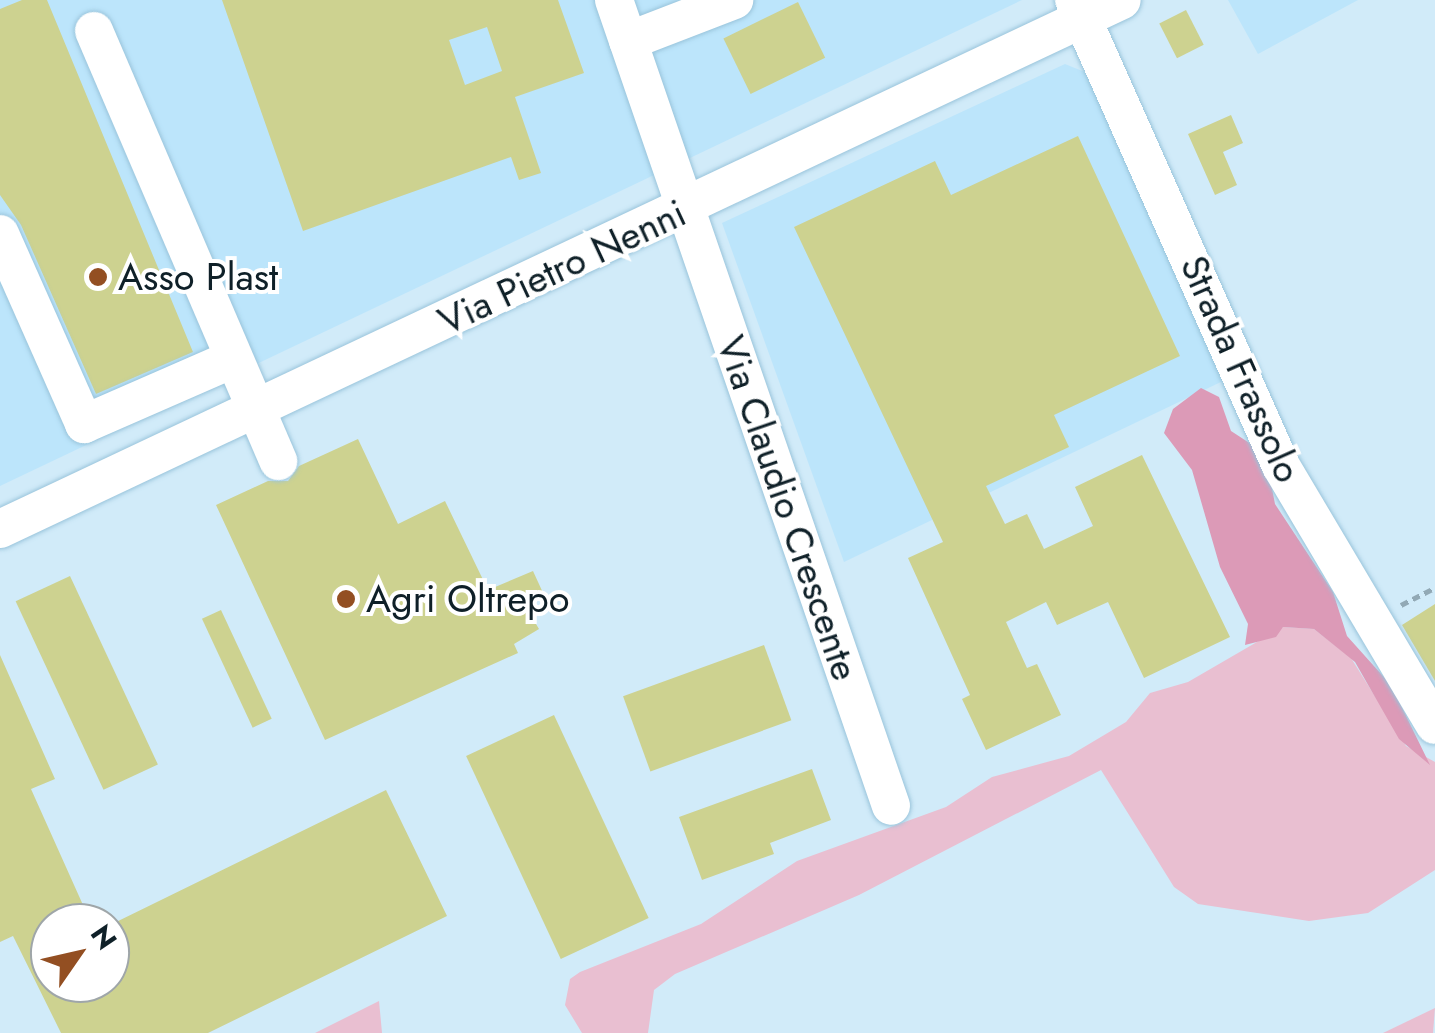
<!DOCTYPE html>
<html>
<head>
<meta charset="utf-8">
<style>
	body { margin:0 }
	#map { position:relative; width:1435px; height:1033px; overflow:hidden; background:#d1ebf9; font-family:Jost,sans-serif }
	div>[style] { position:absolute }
	.built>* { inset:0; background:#bce5fb }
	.green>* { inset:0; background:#e9bfd1 }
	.forest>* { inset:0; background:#dc9ab7 }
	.building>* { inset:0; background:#cdd290; transform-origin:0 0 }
	.path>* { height:5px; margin-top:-2.5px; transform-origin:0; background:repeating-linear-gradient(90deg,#92a9b5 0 8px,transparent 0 13px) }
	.roads { filter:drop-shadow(0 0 2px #99c4db) drop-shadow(0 0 2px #99c4db) }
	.minor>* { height:38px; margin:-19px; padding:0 19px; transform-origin:19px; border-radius:19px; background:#fff }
	.dots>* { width:28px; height:28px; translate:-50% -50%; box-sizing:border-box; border:5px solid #fff; border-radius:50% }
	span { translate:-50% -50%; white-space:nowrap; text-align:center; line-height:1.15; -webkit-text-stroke:8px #fff; paint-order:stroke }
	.street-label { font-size:38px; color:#0f2028 }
	.poi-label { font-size:38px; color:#0f2028 }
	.left { translate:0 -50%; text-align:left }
	.north { position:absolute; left:30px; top:903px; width:100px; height:100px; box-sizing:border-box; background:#fff; border:2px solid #9fa6a9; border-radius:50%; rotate:56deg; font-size:28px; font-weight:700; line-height:40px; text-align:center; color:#0f2028 }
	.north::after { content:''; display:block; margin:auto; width:35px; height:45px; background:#934f22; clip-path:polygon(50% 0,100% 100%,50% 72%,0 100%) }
</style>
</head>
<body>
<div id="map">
	<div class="built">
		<i style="clip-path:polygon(0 0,1022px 0,0 486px)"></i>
		<i style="clip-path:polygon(1228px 0,1358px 0,1258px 54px)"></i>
		<i style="clip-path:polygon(1065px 64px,1097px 77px,1223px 381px,844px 562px,722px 223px)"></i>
	</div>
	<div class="green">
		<i style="clip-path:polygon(1283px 627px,1314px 629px,1351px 658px,1406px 746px,1435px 762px,1435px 870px,1368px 913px,1309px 921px,1198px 904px,1174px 887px,1101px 770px,859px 895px,675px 974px,654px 990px,648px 1033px,582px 1033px,565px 1005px,570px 979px,580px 972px,701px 924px,797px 861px,946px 807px,992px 777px,1069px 756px,1126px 722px,1150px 693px,1188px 682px)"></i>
		<i style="clip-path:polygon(379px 1001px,382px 1033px,315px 1033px)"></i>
		<i style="clip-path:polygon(1435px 1008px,1433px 1033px,1383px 1033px)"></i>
	</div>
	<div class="forest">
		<i style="clip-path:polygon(1201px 388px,1219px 397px,1231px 431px,1251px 444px,1269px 473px,1275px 504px,1333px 592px,1347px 636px,1391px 685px,1430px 765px,1399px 739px,1355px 662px,1314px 629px,1283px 627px,1276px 637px,1245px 645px,1248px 624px,1220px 567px,1192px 470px,1164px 433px,1173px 409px)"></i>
	</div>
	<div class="building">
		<i style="clip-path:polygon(22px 0,47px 0,193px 352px,96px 394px,21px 225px,0 195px,0 9px)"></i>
		<i style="clip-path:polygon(evenodd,222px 0,558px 0,584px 73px,515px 97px,541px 173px,519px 180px,511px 157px,303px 231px,222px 0,487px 27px,502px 71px,465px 85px,449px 40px,487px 27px)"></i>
		<i style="left:798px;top:2px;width:62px;height:83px;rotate:64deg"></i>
		<i style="left:1186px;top:10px;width:39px;height:30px;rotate:63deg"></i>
		<i style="clip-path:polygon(1231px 115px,1243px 143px,1223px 152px,1237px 185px,1215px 195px,1188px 134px)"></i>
		<i style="clip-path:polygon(1078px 136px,1180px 356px,1054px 415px,1069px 447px,986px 486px,1005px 524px,1027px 514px,1044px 549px,1093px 526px,1075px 487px,1142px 455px,1230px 637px,1144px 678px,1108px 602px,1057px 625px,1046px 602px,1006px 622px,1027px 668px,1037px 664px,1061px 715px,986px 750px,962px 699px,970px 695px,908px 558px,943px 542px,794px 227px,935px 161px,951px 195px)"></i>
		<i style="clip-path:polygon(358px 439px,398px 524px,445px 501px,488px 590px,533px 571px,544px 595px,524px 604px,539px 629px,514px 644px,518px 653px,325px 740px,216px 505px,268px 481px,288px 481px,299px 466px)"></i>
		<i style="left:70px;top:576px;width:208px;height:60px;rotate:65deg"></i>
		<i style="clip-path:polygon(1435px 604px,1435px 681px,1402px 625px)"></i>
		<i style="left:221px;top:610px;width:120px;height:21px;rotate:65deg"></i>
		<i style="left:764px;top:645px;width:80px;height:150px;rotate:70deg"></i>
		<i style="clip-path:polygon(0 655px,55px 779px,31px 789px,83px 905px,50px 920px,50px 983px,110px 983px,110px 925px,386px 790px,447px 916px,208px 1033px,61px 1033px,13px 936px,0 942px)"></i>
		<i style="left:554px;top:715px;width:224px;height:97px;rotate:65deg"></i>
		<i style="clip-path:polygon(812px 769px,831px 820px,770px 843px,774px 854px,702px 880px,679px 817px)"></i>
	</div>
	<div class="path">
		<i style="left:1401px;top:605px;width:38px;rotate:-27deg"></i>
	</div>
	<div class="roads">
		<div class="minor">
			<i style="left:614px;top:0;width:852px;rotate:71.03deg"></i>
			<i style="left:1074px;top:0;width:510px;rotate:66.05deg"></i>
			<i style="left:1281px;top:466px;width:301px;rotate:59.3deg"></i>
			<i style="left:94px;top:31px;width:468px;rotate:66.8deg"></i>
			<i style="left:628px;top:41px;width:114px;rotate:-21.1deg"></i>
			<i style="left:0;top:234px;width:208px;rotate:66.1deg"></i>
			<i style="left:84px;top:424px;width:163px;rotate:-23.6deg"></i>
			<i style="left:0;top:529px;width:1240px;rotate:-25.24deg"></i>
		</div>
	</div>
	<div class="dots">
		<i style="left:98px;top:277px;background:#934f22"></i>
		<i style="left:346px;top:599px;background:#934f22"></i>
	</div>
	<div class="street-label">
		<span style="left:562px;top:267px;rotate:-25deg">Via Pietro Nenni</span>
		<span style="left:1241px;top:369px;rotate:66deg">Strada Frassolo</span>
		<span style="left:788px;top:508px;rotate:71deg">Via Claudio Crescente</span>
	</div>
	<div class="poi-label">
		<span class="left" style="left:118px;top:277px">Asso Plast</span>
		<span class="left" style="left:366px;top:599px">Agri Oltrepo</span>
	</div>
	<div class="north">N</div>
</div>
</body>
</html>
